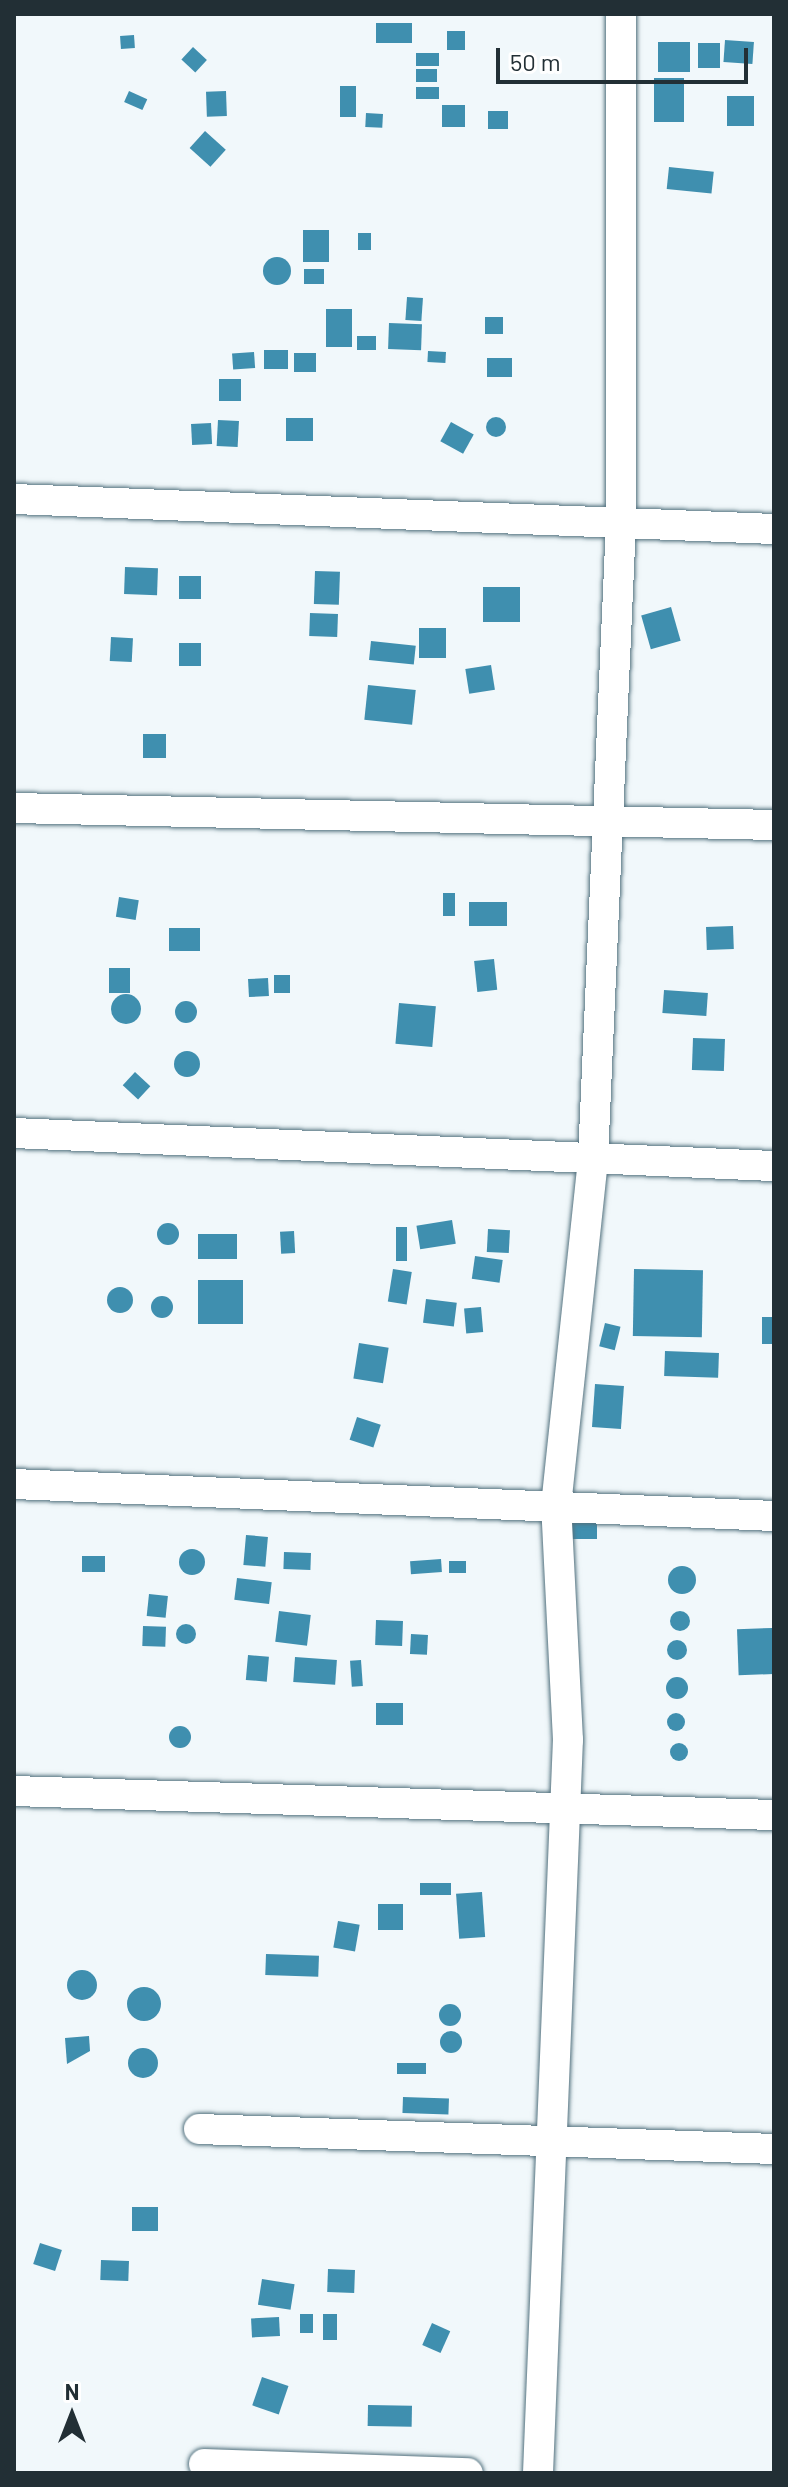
<!DOCTYPE html>
<html>
<head>
<meta charset="utf-8">
<style>
	body { margin:0 }
	#map { position:relative; width:788px; height:2487px; overflow:hidden; background:#f1f8fb; font-family:Barlow,sans-serif }
	div>[style] { position:absolute }
	[style*='--x'] { left:calc(var(--x)*1px); top:calc(var(--y)*1px); width:calc(var(--w)*1px); rotate:calc(var(--a)*1deg) }
	.building>* { inset:0; background:#3f8faf; transform-origin:0 0 }
	.round { border-radius:50% }
	.roads { filter:drop-shadow(0 0 2px #53727f) drop-shadow(0 0 2px #53727f) }
	.minor>* { height:30px; margin:-15px; padding:0 15px; transform-origin:15px; border-radius:15px; background:#fff }
	span { translate:-50% -50%; white-space:nowrap; text-align:center; line-height:1.15; -webkit-text-stroke:6px #fff; paint-order:stroke }
	.frame { position:absolute; inset:0; border:16px solid #222f35; pointer-events:none }
	.north { position:absolute; left:32px; top:2375px; width:80px; height:80px; -webkit-text-stroke:6px #fff; paint-order:stroke; rotate:0deg; font-size:22px; font-weight:700; line-height:32px; text-align:center; color:#222f35 }
	.north::after { content:''; display:block; margin:auto; width:28px; height:36px; background:#222f35; clip-path:polygon(50% 0,100% 100%,50% 72%,0 100%) }
	.scale { position:absolute; left:496px; top:48px; width:252px; height:36px; box-sizing:border-box; border:4px solid #222f35; border-top:0; padding-left:10px; font-size:24px; line-height:28px; white-space:nowrap; color:#222f35; -webkit-text-stroke:6px #fff; paint-order:stroke }
</style>
</head>
<body>
<div id="map">
	<div class="building">
		<i style="left:376px;top:23px;width:36px;height:20px"></i>
		<i style="left:447px;top:31px;width:18px;height:19px"></i>
		<i style="left:134px;top:35px;width:13px;height:14px;rotate:86deg"></i>
		<i style="left:725px;top:40px;width:29px;height:22px;rotate:4deg"></i>
		<i style="left:658px;top:42px;width:32px;height:30px"></i>
		<i style="left:698px;top:43px;width:22px;height:25px"></i>
		<i style="left:193px;top:47px;width:19px;height:17px;rotate:43deg"></i>
		<i style="left:416px;top:53px;width:23px;height:13px"></i>
		<i style="left:437px;top:69px;width:13px;height:21px;rotate:90deg"></i>
		<i style="left:654px;top:78px;width:30px;height:44px"></i>
		<i style="left:340px;top:86px;width:16px;height:31px"></i>
		<i style="left:416px;top:87px;width:23px;height:12px"></i>
		<i style="left:129px;top:91px;width:20px;height:12px;rotate:24deg"></i>
		<i style="left:226px;top:91px;width:25px;height:20px;rotate:88deg"></i>
		<i style="left:727px;top:96px;width:27px;height:30px"></i>
		<i style="left:442px;top:105px;width:23px;height:22px"></i>
		<i style="left:488px;top:111px;width:20px;height:18px"></i>
		<i style="left:366px;top:113px;width:17px;height:14px;rotate:3deg"></i>
		<i style="left:205px;top:131px;width:28px;height:23px;rotate:42deg"></i>
		<i style="left:669px;top:167px;width:45px;height:22px;rotate:6deg"></i>
		<i style="left:329px;top:230px;width:32px;height:26px;rotate:90deg"></i>
		<i style="left:358px;top:233px;width:13px;height:17px"></i>
		<i class="round" style="left:263px;top:257px;width:28px;height:28px"></i>
		<i style="left:304px;top:269px;width:20px;height:15px"></i>
		<i style="left:407px;top:297px;width:16px;height:23px;rotate:4deg"></i>
		<i style="left:326px;top:309px;width:26px;height:38px"></i>
		<i style="left:485px;top:317px;width:18px;height:17px"></i>
		<i style="left:389px;top:323px;width:33px;height:26px;rotate:2deg"></i>
		<i style="left:357px;top:336px;width:19px;height:14px"></i>
		<i style="left:264px;top:350px;width:24px;height:19px"></i>
		<i style="left:428px;top:351px;width:18px;height:11px;rotate:3deg"></i>
		<i style="left:254px;top:352px;width:16px;height:22px;rotate:86deg"></i>
		<i style="left:294px;top:353px;width:22px;height:19px"></i>
		<i style="left:487px;top:358px;width:25px;height:19px"></i>
		<i style="left:219px;top:379px;width:22px;height:22px"></i>
		<i class="round" style="left:486px;top:417px;width:20px;height:20px"></i>
		<i style="left:286px;top:418px;width:27px;height:23px"></i>
		<i style="left:218px;top:420px;width:21px;height:26px;rotate:3deg"></i>
		<i style="left:451px;top:422px;width:26px;height:22px;rotate:29deg"></i>
		<i style="left:211px;top:423px;width:21px;height:20px;rotate:87deg"></i>
		<i style="left:125px;top:567px;width:33px;height:27px;rotate:2deg"></i>
		<i style="left:315px;top:571px;width:25px;height:33px;rotate:2deg"></i>
		<i style="left:179px;top:576px;width:22px;height:23px"></i>
		<i style="left:520px;top:587px;width:35px;height:37px;rotate:90deg"></i>
		<i style="left:671px;top:607px;width:35px;height:31px;rotate:74deg"></i>
		<i style="left:310px;top:613px;width:28px;height:23px;rotate:2deg"></i>
		<i style="left:419px;top:628px;width:27px;height:30px"></i>
		<i style="left:111px;top:637px;width:22px;height:24px;rotate:3deg"></i>
		<i style="left:371px;top:641px;width:45px;height:19px;rotate:6deg"></i>
		<i style="left:179px;top:643px;width:22px;height:23px"></i>
		<i style="left:491px;top:665px;width:25px;height:26px;rotate:81deg"></i>
		<i style="left:368px;top:685px;width:48px;height:35px;rotate:6deg"></i>
		<i style="left:166px;top:734px;width:24px;height:23px;rotate:90deg"></i>
		<i style="left:443px;top:893px;width:12px;height:23px"></i>
		<i style="left:119px;top:897px;width:20px;height:20px;rotate:9deg"></i>
		<i style="left:507px;top:902px;width:24px;height:38px;rotate:90deg"></i>
		<i style="left:733px;top:926px;width:23px;height:27px;rotate:88deg"></i>
		<i style="left:169px;top:928px;width:31px;height:23px"></i>
		<i style="left:494px;top:959px;width:31px;height:20px;rotate:84deg"></i>
		<i style="left:109px;top:968px;width:21px;height:25px"></i>
		<i style="left:274px;top:975px;width:16px;height:18px"></i>
		<i style="left:268px;top:978px;width:18px;height:20px;rotate:87deg"></i>
		<i style="left:664px;top:990px;width:44px;height:23px;rotate:4deg"></i>
		<i class="round" style="left:111px;top:994px;width:30px;height:30px"></i>
		<i class="round" style="left:175px;top:1001px;width:22px;height:22px"></i>
		<i style="left:399px;top:1003px;width:37px;height:41px;rotate:5deg"></i>
		<i style="left:693px;top:1038px;width:32px;height:32px;rotate:2deg"></i>
		<i class="round" style="left:174px;top:1051px;width:26px;height:26px"></i>
		<i style="left:135px;top:1072px;width:21px;height:18px;rotate:43deg"></i>
		<i style="left:452px;top:1220px;width:24px;height:36px;rotate:81deg"></i>
		<i class="round" style="left:157px;top:1223px;width:22px;height:22px"></i>
		<i style="left:396px;top:1227px;width:11px;height:34px"></i>
		<i style="left:488px;top:1229px;width:22px;height:23px;rotate:3deg"></i>
		<i style="left:294px;top:1231px;width:22px;height:14px;rotate:87deg"></i>
		<i style="left:198px;top:1234px;width:39px;height:25px"></i>
		<i style="left:475px;top:1256px;width:28px;height:23px;rotate:8deg"></i>
		<i style="left:393px;top:1269px;width:19px;height:33px;rotate:9deg"></i>
		<i style="left:634px;top:1269px;width:69px;height:67px;rotate:1deg"></i>
		<i style="left:198px;top:1280px;width:45px;height:44px"></i>
		<i class="round" style="left:107px;top:1287px;width:26px;height:26px"></i>
		<i class="round" style="left:151px;top:1296px;width:22px;height:22px"></i>
		<i style="left:426px;top:1299px;width:31px;height:24px;rotate:7deg"></i>
		<i style="left:481px;top:1307px;width:25px;height:17px;rotate:85deg"></i>
		<i style="left:762px;top:1317px;width:12px;height:27px"></i>
		<i style="left:605px;top:1323px;width:16px;height:24px;rotate:14deg"></i>
		<i style="left:359px;top:1343px;width:30px;height:36px;rotate:9deg"></i>
		<i style="left:665px;top:1351px;width:54px;height:25px;rotate:2deg"></i>
		<i style="left:595px;top:1384px;width:29px;height:43px;rotate:4deg"></i>
		<i style="left:357px;top:1417px;width:25px;height:24px;rotate:18deg"></i>
		<i style="left:597px;top:1508px;width:31px;height:28px;rotate:90deg"></i>
		<i style="left:246px;top:1535px;width:22px;height:30px;rotate:5deg"></i>
		<i class="round" style="left:179px;top:1549px;width:26px;height:26px"></i>
		<i style="left:284px;top:1552px;width:27px;height:17px;rotate:2deg"></i>
		<i style="left:82px;top:1556px;width:23px;height:16px"></i>
		<i style="left:441px;top:1559px;width:13px;height:31px;rotate:86deg"></i>
		<i style="left:449px;top:1561px;width:17px;height:12px"></i>
		<i class="round" style="left:668px;top:1566px;width:28px;height:28px"></i>
		<i style="left:237px;top:1578px;width:35px;height:22px;rotate:7deg"></i>
		<i style="left:149px;top:1594px;width:19px;height:22px;rotate:6deg"></i>
		<i style="left:279px;top:1611px;width:32px;height:31px;rotate:7deg"></i>
		<i class="round" style="left:670px;top:1611px;width:20px;height:20px"></i>
		<i style="left:376px;top:1620px;width:27px;height:25px;rotate:2deg"></i>
		<i class="round" style="left:176px;top:1624px;width:20px;height:20px"></i>
		<i style="left:143px;top:1626px;width:23px;height:20px;rotate:2deg"></i>
		<i style="left:772px;top:1628px;width:46px;height:35px;rotate:88deg"></i>
		<i style="left:411px;top:1634px;width:17px;height:20px;rotate:3deg"></i>
		<i class="round" style="left:667px;top:1640px;width:20px;height:20px"></i>
		<i style="left:248px;top:1655px;width:21px;height:25px;rotate:5deg"></i>
		<i style="left:295px;top:1657px;width:42px;height:25px;rotate:4deg"></i>
		<i style="left:361px;top:1660px;width:26px;height:11px;rotate:86deg"></i>
		<i class="round" style="left:666px;top:1677px;width:22px;height:22px"></i>
		<i style="left:403px;top:1703px;width:22px;height:27px;rotate:90deg"></i>
		<i class="round" style="left:667px;top:1713px;width:18px;height:18px"></i>
		<i class="round" style="left:169px;top:1726px;width:22px;height:22px"></i>
		<i class="round" style="left:670px;top:1743px;width:18px;height:18px"></i>
		<i style="left:451px;top:1883px;width:12px;height:31px;rotate:90deg"></i>
		<i style="left:482px;top:1892px;width:45px;height:26px;rotate:86deg"></i>
		<i style="left:378px;top:1904px;width:25px;height:26px"></i>
		<i style="left:338px;top:1921px;width:22px;height:27px;rotate:10deg"></i>
		<i style="left:266px;top:1954px;width:53px;height:21px;rotate:2deg"></i>
		<i class="round" style="left:67px;top:1970px;width:30px;height:30px"></i>
		<i class="round" style="left:127px;top:1987px;width:34px;height:34px"></i>
		<i class="round" style="left:439px;top:2004px;width:22px;height:22px"></i>
		<i class="round" style="left:440px;top:2031px;width:22px;height:22px"></i>
		<i style="clip-path:polygon(89px 2036px,90px 2051px,67px 2064px,65px 2038px)"></i>
		<i class="round" style="left:128px;top:2048px;width:30px;height:30px"></i>
		<i style="left:397px;top:2063px;width:29px;height:11px"></i>
		<i style="left:403px;top:2097px;width:46px;height:16px;rotate:2deg"></i>
		<i style="left:132px;top:2207px;width:26px;height:24px"></i>
		<i style="left:40px;top:2243px;width:23px;height:22px;rotate:18deg"></i>
		<i style="left:101px;top:2260px;width:28px;height:20px;rotate:2deg"></i>
		<i style="left:328px;top:2269px;width:27px;height:23px;rotate:2deg"></i>
		<i style="left:262px;top:2279px;width:33px;height:26px;rotate:9deg"></i>
		<i style="left:300px;top:2314px;width:13px;height:19px"></i>
		<i style="left:323px;top:2314px;width:14px;height:26px"></i>
		<i style="left:279px;top:2317px;width:19px;height:28px;rotate:87deg"></i>
		<i style="left:432px;top:2323px;width:20px;height:24px;rotate:24deg"></i>
		<i style="left:262px;top:2377px;width:28px;height:30px;rotate:19deg"></i>
		<i style="left:368px;top:2405px;width:44px;height:21px;rotate:1deg"></i>
	</div>
	<div class="roads">
		<div class="minor">
			<i style="--x:14;--y:499;--w:761;--a:2.26"></i>
			<i style="--x:14;--y:808;--w:760;--a:1.28"></i>
			<i style="--x:14;--y:1133;--w:761;--a:2.49"></i>
			<i style="--x:14;--y:1484;--w:761;--a:2.41"></i>
			<i style="--x:14;--y:1791;--w:760;--a:1.81"></i>
			<i style="--x:199;--y:2129;--w:575;--a:1.99"></i>
			<i style="--x:204;--y:2464;--w:264;--a:2"></i>
			<i style="--x:538;--y:2473;--w:734;--a:-87.66"></i>
			<i style="--x:568;--y:1740;--w:234;--a:-92.9"></i>
			<i style="--x:556;--y:1506;--w:349;--a:-83.9"></i>
			<i style="--x:593;--y:1159;--w:638;--a:-87.48"></i>
			<i style="--x:621;--y:522;--w:508;--a:-90"></i>
		</div>
	</div>
	<div class="frame"></div>
	<div class="north">N</div>
	<div class="scale">50 m</div>
</div>
</body>
</html>
